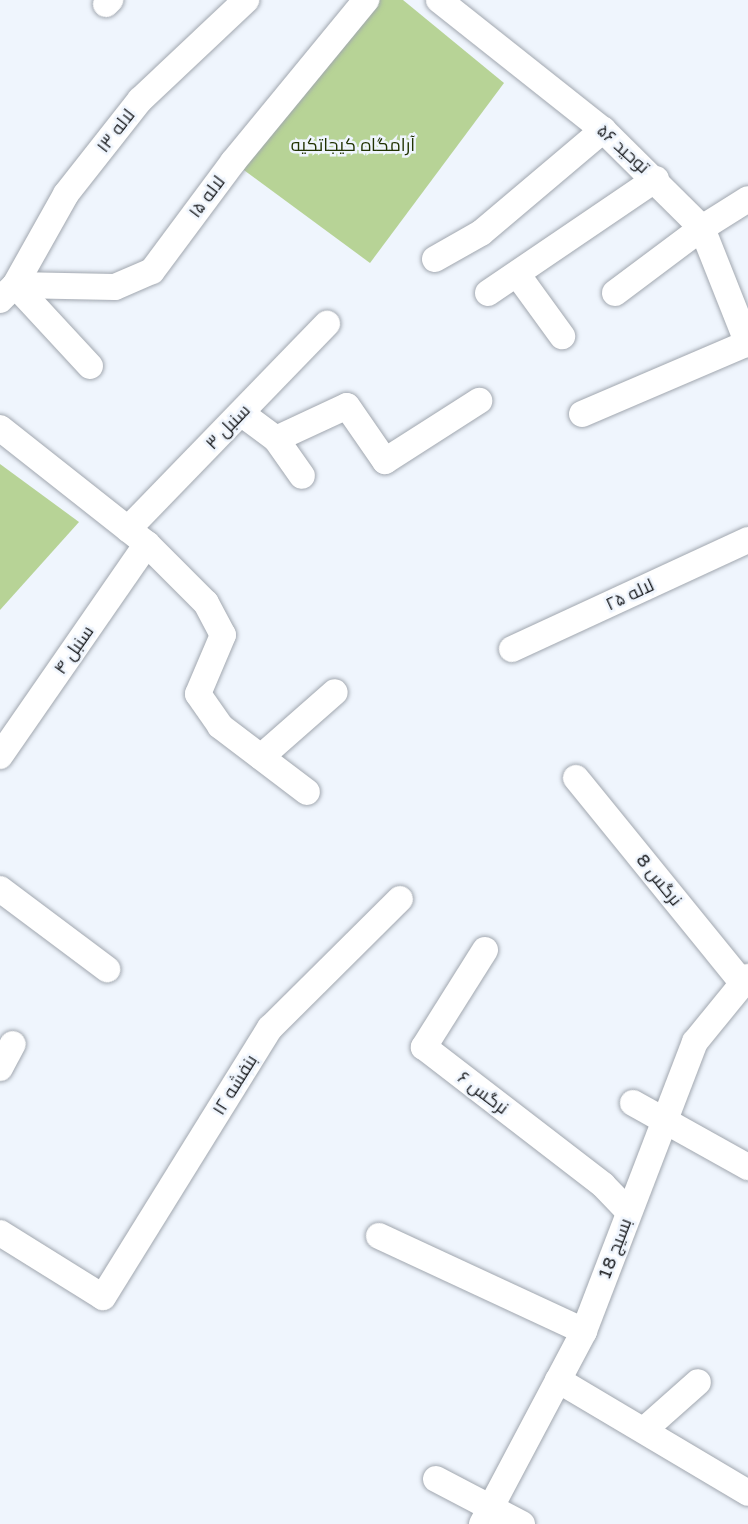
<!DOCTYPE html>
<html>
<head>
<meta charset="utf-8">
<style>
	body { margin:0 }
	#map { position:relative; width:748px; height:1524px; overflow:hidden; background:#eff5fd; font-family:"Varela Round",Cairo,sans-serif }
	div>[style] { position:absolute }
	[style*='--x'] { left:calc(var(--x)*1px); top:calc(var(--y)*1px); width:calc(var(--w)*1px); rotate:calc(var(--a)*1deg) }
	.green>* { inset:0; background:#b7d396 }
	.roads { filter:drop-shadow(0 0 2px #a1a7af) drop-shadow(0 0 2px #a1a7af) }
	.minor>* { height:26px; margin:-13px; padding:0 13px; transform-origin:13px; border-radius:13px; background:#fff }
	span { translate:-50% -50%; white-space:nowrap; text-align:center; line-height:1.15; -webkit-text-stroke:5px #eff5fd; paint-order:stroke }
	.street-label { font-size:18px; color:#17191c }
	.park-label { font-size:18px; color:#213302 }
</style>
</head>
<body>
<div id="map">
	<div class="green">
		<i style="clip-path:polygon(360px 0,403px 0,504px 83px,370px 263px,233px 162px)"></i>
		<i style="clip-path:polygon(0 464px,79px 522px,0 610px)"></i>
	</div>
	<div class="roads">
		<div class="minor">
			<i style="--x:439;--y:0;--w:209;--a:38.4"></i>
			<i style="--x:603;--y:130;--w:139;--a:44.7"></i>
			<i style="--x:702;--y:228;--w:125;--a:68.4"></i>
			<i style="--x:106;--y:4;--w:6;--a:-45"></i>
			<i style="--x:435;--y:259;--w:53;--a:-29.5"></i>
			<i style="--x:481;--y:233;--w:160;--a:-40.2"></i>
			<i style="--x:517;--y:274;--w:77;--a:54"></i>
			<i style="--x:488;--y:293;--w:203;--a:-34.2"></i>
			<i style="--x:615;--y:293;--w:109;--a:-36.8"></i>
			<i style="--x:702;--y:228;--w:54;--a:-32.2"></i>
			<i style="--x:0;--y:300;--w:21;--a:-45"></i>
			<i style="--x:15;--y:285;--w:100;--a:1.1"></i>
			<i style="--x:115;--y:287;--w:40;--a:-23.4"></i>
			<i style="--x:152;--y:271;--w:136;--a:-53.4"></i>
			<i style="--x:233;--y:162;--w:210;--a:-50.6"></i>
			<i style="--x:90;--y:366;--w:110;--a:-132.8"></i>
			<i style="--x:15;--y:285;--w:104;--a:-60.7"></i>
			<i style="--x:66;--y:194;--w:120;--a:-51.8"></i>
			<i style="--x:140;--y:100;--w:146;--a:-43.3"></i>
			<i style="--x:241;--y:413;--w:44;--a:36.6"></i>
			<i style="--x:276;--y:439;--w:45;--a:54.9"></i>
			<i style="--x:582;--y:414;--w:181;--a:-23.2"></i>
			<i style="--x:0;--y:428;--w:187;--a:38.3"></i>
			<i style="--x:147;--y:544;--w:83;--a:45"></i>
			<i style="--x:206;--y:603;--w:36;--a:62"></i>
			<i style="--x:223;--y:635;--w:64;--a:113"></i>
			<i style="--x:198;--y:694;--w:39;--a:55"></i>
			<i style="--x:220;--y:726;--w:109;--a:37.2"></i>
			<i style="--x:276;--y:439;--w:78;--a:-24.9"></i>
			<i style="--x:347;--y:406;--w:67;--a:55.4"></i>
			<i style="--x:385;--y:461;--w:112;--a:-32.6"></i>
			<i style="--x:128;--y:529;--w:286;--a:-45.9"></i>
			<i style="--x:512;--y:649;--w:260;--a:-24.8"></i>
			<i style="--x:0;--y:756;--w:258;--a:-55.3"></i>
			<i style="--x:261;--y:757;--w:98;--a:-41.3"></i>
			<i style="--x:576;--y:778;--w:263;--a:50.9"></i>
			<i style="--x:0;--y:889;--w:134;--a:36.8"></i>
			<i style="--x:485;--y:950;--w:115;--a:122.2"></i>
			<i style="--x:424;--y:1047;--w:226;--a:37.6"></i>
			<i style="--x:603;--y:1185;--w:37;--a:46"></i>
			<i style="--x:0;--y:1068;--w:27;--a:-62"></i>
			<i style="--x:633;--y:1103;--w:132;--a:29.1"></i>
			<i style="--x:0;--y:1233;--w:121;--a:31.9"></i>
			<i style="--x:103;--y:1297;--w:317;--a:-58.2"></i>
			<i style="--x:270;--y:1028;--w:183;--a:-44.8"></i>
			<i style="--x:379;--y:1236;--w:226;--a:24.9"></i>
			<i style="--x:558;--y:1380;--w:221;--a:30.7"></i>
			<i style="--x:644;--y:1430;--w:72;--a:-41.6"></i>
			<i style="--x:436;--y:1479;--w:97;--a:27.6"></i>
			<i style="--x:482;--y:1524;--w:218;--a:-62.1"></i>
			<i style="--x:584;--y:1331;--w:310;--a:-69"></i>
			<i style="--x:695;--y:1042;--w:84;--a:-50.8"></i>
		</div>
	</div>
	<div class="street-label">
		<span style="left:116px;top:131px;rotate:-52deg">لاله ۱۳</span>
		<span style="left:623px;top:149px;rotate:42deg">توحید ۵۶</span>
		<span style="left:207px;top:197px;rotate:-53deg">لاله ۱۵</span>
		<span style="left:228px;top:427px;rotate:-46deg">سنبل ۳</span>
		<span style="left:630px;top:595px;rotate:-25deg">لاله ۲۵</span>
		<span style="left:74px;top:650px;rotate:-55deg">سنبل ۴</span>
		<span style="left:659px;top:880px;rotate:51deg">نرگس 8</span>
		<span style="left:235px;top:1085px;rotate:-58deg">بنفشه ۱۲</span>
		<span style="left:483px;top:1093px;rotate:37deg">نرگس ۶</span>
		<span style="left:615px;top:1249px;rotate:-69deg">بسیج 18</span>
	</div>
	<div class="park-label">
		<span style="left:353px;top:145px">آرامگاه کیجاتکیه</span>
	</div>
</div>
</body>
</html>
